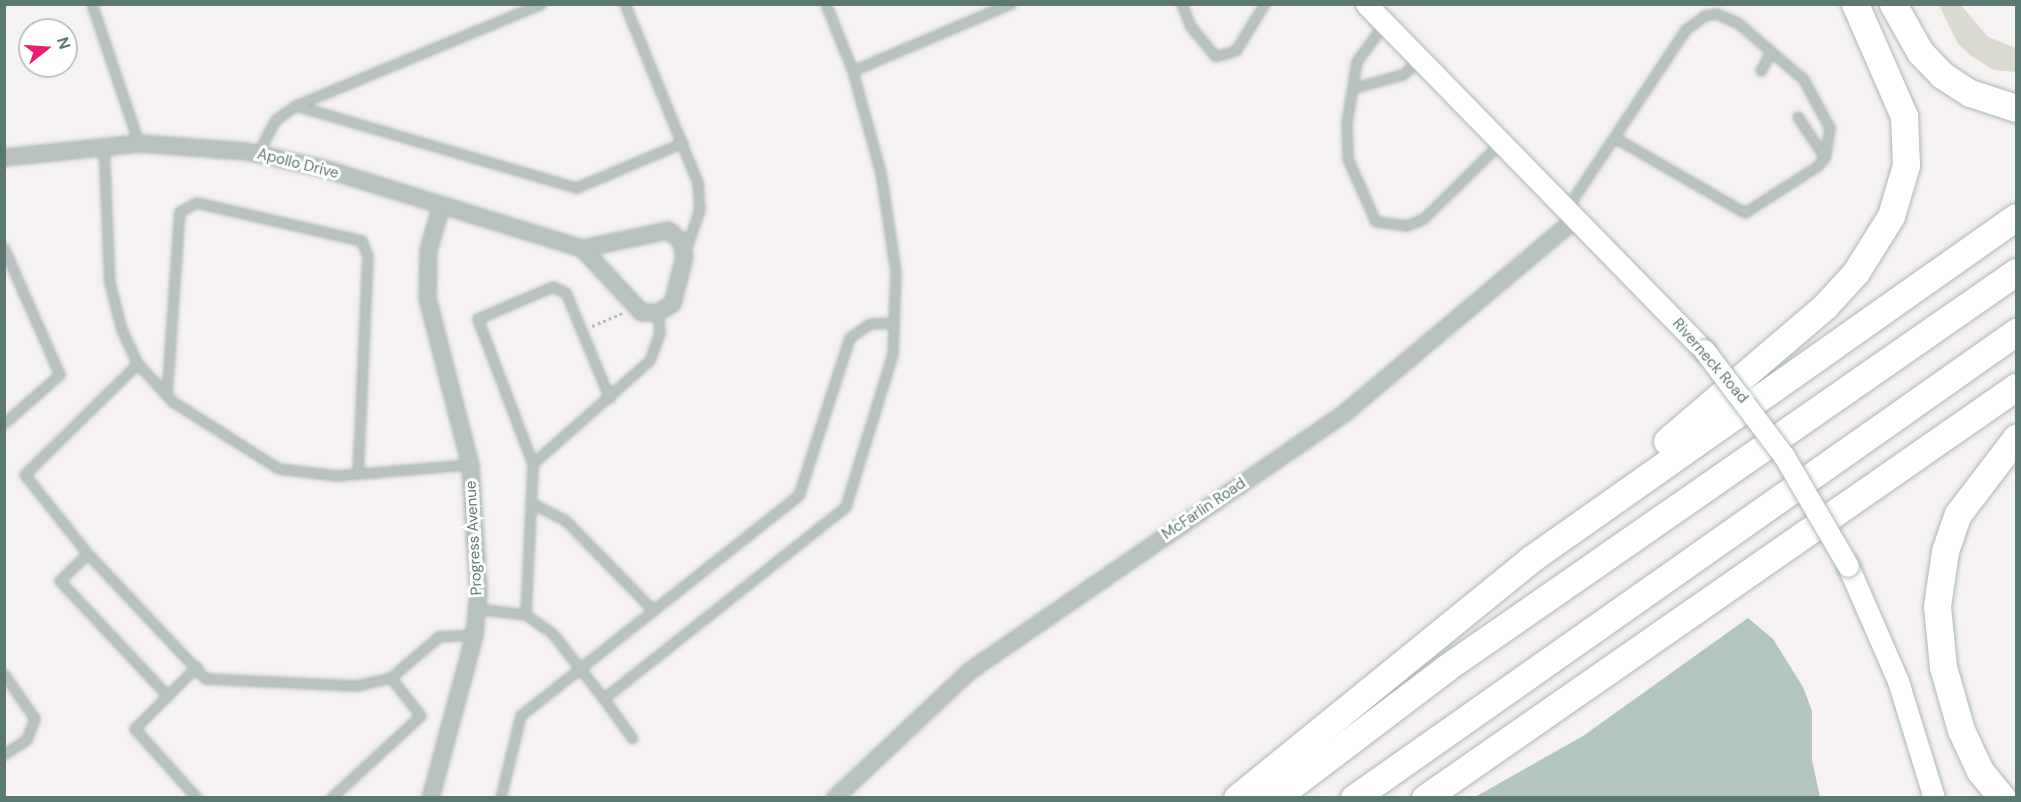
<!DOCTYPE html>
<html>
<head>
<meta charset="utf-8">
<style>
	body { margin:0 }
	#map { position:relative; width:2021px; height:802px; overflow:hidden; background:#f5f2f1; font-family:"DM Sans",sans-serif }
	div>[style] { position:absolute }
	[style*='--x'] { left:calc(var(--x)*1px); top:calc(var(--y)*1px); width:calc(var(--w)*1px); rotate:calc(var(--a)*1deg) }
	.green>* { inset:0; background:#dadad0 }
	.water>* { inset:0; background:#b2c5be }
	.path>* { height:3px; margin-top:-1.5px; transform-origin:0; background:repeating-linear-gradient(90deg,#b5bcbb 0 3px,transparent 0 6px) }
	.roads { filter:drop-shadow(0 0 2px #abb7b5) drop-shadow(0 0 2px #abb7b5) }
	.service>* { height:8px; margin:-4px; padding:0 4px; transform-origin:4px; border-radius:4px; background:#b8c2c0 }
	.minor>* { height:15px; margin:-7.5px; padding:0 7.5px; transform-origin:7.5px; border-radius:7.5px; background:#b8c2c0 }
	.secondary>* { height:21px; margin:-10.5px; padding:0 10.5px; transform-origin:10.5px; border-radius:10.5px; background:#fff }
	.motorway>* { height:27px; margin:-13.5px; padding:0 13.5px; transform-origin:13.5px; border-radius:13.5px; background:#fff }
	.bridges { filter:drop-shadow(0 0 2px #abb7b5) drop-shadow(0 0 2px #abb7b5) }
	.secondary-bridge>* { height:21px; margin:-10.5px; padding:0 10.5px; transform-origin:10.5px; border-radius:10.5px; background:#fff }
	span { translate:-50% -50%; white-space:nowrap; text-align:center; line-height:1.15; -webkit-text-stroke:6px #fff; paint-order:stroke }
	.street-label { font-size:15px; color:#5b7872 }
	.frame { position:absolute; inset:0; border:6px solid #5b7872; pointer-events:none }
	.north { position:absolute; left:18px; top:18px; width:60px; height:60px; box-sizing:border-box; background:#fff; border:2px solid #bdc9c7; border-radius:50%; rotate:73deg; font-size:16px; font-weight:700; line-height:24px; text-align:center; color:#5b7872 }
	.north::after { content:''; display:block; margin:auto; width:21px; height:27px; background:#e81e70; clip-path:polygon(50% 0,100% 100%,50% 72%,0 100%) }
</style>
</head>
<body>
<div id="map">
	<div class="green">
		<i style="clip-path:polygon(1939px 5px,1961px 5px,1988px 37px,2016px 48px,2016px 72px,1994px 70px,1971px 56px,1958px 44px)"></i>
	</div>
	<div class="water">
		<i style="clip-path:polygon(1748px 618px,1773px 639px,1803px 687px,1812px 711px,1812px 760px,1820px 797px,1475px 797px,1583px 736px)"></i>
	</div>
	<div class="path">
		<i style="--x:592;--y:326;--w:33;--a:-23"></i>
	</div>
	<div class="roads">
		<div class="service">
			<i style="--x:92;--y:4;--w:147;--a:71.3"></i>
			<i style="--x:625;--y:4;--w:193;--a:67.8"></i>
			<i style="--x:698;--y:183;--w:27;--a:86"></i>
			<i style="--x:700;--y:210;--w:46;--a:109.2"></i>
			<i style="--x:826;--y:4;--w:72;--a:68.1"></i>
			<i style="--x:1182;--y:4;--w:25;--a:69"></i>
			<i style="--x:1191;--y:27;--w:39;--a:50"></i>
			<i style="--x:1216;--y:57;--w:21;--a:-17"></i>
			<i style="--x:1236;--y:51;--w:55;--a:-58.3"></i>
			<i style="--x:1384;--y:25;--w:46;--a:126.1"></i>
			<i style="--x:1357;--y:62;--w:63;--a:99.2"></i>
			<i style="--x:1347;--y:124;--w:35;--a:88"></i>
			<i style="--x:1348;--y:159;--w:69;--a:66"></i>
			<i style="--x:1376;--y:222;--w:31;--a:7"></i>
			<i style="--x:1407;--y:226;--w:18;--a:-22"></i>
			<i style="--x:1424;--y:219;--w:107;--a:-44.6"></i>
			<i style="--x:1761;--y:71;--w:18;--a:-61"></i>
			<i style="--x:1355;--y:88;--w:50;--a:-15.2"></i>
			<i style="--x:1403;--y:75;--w:21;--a:-41"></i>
			<i style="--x:296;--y:106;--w:293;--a:16.3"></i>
			<i style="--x:577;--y:188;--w:115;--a:-23"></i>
			<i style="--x:1798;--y:117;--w:49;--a:56.6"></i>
			<i style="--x:104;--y:146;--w:137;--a:87.5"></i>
			<i style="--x:110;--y:283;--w:49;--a:75.7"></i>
			<i style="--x:122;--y:330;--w:38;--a:65"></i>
			<i style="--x:138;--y:364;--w:52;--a:47.4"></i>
			<i style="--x:173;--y:402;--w:125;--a:32.3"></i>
			<i style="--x:279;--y:469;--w:59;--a:6.8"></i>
			<i style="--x:338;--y:476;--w:132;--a:-4.8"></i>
			<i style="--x:258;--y:154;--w:38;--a:-62"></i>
			<i style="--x:276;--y:120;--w:24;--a:-35"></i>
			<i style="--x:296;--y:106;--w:266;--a:-22.5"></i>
			<i style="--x:1567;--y:209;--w:215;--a:-56.4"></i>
			<i style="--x:1686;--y:30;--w:24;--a:-36"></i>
			<i style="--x:1705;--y:16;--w:12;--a:-9"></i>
			<i style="--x:1717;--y:14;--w:24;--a:24"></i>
			<i style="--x:1739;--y:24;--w:86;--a:40.7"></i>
			<i style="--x:1804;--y:80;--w:55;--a:61.6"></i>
			<i style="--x:1830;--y:128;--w:30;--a:99"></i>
			<i style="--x:1825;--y:158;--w:12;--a:132"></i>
			<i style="--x:1817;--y:167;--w:85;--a:147.4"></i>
			<i style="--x:1745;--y:213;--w:150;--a:-150"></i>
			<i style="--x:4;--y:248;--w:139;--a:66.2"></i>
			<i style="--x:60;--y:375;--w:74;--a:138.8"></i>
			<i style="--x:138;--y:364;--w:158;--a:135.5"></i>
			<i style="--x:25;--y:475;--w:101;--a:51.4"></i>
			<i style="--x:88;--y:554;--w:39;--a:136"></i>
			<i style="--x:60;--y:581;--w:158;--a:46.8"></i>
			<i style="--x:168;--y:696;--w:47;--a:135"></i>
			<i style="--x:135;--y:729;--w:93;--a:48.1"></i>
			<i style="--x:167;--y:396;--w:184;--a:-86"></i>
			<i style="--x:180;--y:212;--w:19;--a:-28"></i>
			<i style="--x:197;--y:203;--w:169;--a:13"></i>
			<i style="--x:362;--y:241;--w:17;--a:69"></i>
			<i style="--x:368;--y:257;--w:217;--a:92.6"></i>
			<i style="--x:533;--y:464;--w:156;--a:-41.4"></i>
			<i style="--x:650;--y:361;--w:30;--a:-70"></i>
			<i style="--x:660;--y:333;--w:21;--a:-95"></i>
			<i style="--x:531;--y:503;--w:39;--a:27"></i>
			<i style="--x:566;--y:521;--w:123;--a:45.7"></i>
			<i style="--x:88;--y:554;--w:172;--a:46.7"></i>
			<i style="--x:206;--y:679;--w:151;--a:2.7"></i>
			<i style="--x:357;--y:686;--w:35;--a:-13"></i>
			<i style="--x:476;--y:609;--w:50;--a:6.8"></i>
			<i style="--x:526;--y:615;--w:33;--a:35"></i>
			<i style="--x:553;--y:634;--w:83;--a:51.9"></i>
			<i style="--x:604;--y:699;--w:309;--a:-38.4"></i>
			<i style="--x:846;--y:507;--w:160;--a:-72.9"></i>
			<i style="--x:893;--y:354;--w:82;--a:-87.9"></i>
			<i style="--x:896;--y:272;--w:100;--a:-98.6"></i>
			<i style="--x:881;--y:173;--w:106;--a:-105.4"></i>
			<i style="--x:853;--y:71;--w:172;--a:-23"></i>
			<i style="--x:526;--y:615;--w:151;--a:-87.3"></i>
			<i style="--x:533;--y:464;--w:155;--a:-110.8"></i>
			<i style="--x:478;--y:319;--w:82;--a:-23.1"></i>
			<i style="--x:553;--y:287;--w:14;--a:25"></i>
			<i style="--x:566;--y:293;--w:114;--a:67.3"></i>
			<i style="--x:4;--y:674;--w:55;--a:55.4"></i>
			<i style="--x:35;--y:719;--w:22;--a:111"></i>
			<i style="--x:27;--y:740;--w:27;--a:147"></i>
			<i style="--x:168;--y:696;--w:41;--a:-45"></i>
			<i style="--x:604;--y:699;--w:49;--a:54.1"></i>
			<i style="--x:332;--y:798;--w:121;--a:-42.7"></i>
			<i style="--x:421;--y:716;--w:48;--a:-128.3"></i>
			<i style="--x:391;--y:678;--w:63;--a:-40.5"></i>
			<i style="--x:439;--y:637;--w:35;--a:-3"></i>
			<i style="--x:501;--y:798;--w:84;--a:-76.3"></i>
			<i style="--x:521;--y:716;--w:355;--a:-38.4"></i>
			<i style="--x:799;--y:496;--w:166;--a:-72.1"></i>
			<i style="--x:850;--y:338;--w:24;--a:-35"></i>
			<i style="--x:870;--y:324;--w:24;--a:-2"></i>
		</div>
		<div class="minor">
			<i style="--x:4;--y:157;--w:136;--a:-5.9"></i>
			<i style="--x:139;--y:143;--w:107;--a:4.3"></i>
			<i style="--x:246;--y:151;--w:79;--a:12.4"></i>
			<i style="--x:323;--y:168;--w:271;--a:17.2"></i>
			<i style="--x:582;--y:248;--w:88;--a:-11.8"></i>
			<i style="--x:668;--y:230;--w:16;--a:40"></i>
			<i style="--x:680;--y:240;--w:16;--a:76"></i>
			<i style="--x:684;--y:256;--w:49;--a:104.3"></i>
			<i style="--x:672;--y:303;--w:17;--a:147"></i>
			<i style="--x:658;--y:312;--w:17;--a:180"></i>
			<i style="--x:641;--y:312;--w:87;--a:-132.7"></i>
			<i style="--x:430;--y:798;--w:169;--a:-74.9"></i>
			<i style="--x:474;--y:635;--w:43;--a:-84.7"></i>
			<i style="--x:478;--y:592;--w:127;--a:-93.6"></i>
			<i style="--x:470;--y:465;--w:172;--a:-104.4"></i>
			<i style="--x:427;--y:298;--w:48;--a:-88.8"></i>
			<i style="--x:428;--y:250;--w:44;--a:-74.1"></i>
			<i style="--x:834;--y:798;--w:187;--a:-43.3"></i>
			<i style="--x:970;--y:670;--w:455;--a:-34.5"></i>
			<i style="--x:1345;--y:412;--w:299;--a:-40.1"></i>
		</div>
		<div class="secondary">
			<i style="--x:1366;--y:4;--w:484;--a:45.7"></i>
			<i style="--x:1848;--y:566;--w:125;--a:66.5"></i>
			<i style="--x:1898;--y:681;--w:122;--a:72.9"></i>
		</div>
		<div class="motorway">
			<i style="--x:1893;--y:4;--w:55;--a:60.6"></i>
			<i style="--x:1920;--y:52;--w:32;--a:46"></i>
			<i style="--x:1942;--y:75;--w:33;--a:33"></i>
			<i style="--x:1970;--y:93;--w:48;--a:18.1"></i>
			<i style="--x:1667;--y:441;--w:208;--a:-40.5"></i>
			<i style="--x:1825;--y:306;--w:46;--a:-47.6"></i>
			<i style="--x:1856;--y:272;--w:66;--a:-58"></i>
			<i style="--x:1891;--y:216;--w:53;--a:-73.6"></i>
			<i style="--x:1906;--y:165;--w:49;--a:-92.3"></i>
			<i style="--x:1904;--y:116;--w:122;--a:-113.6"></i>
			<i style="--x:1237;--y:798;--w:379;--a:-39.1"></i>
			<i style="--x:1531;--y:559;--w:593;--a:-35.19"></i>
			<i style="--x:1275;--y:798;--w:215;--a:-37.2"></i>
			<i style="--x:1446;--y:668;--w:694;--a:-34.79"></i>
			<i style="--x:1354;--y:798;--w:810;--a:-35.14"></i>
			<i style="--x:1425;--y:798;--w:720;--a:-34.82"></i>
			<i style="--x:2002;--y:798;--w:35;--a:-129"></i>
			<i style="--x:1980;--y:771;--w:45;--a:-114.9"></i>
			<i style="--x:1961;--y:730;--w:66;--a:-105.9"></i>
			<i style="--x:1943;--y:667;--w:61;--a:-95.6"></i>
			<i style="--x:1937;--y:606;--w:56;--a:-81.7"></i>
			<i style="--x:1945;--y:551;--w:39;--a:-71"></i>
			<i style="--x:1958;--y:514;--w:96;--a:-52.7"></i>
		</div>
	</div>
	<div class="bridges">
		<div class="secondary-bridge">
			<i style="--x:1704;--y:350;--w:133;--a:53"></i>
			<i style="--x:1784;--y:456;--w:127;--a:59.8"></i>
		</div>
	</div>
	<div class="street-label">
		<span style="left:298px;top:164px;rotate:14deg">Apollo Drive</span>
		<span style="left:1710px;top:361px;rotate:49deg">Riverneck Road</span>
		<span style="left:1204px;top:509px;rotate:-34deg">McFarlin Road</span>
		<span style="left:474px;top:538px;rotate:-93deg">Progress Avenue</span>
	</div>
	<div class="frame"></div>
	<div class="north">N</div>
</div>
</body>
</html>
